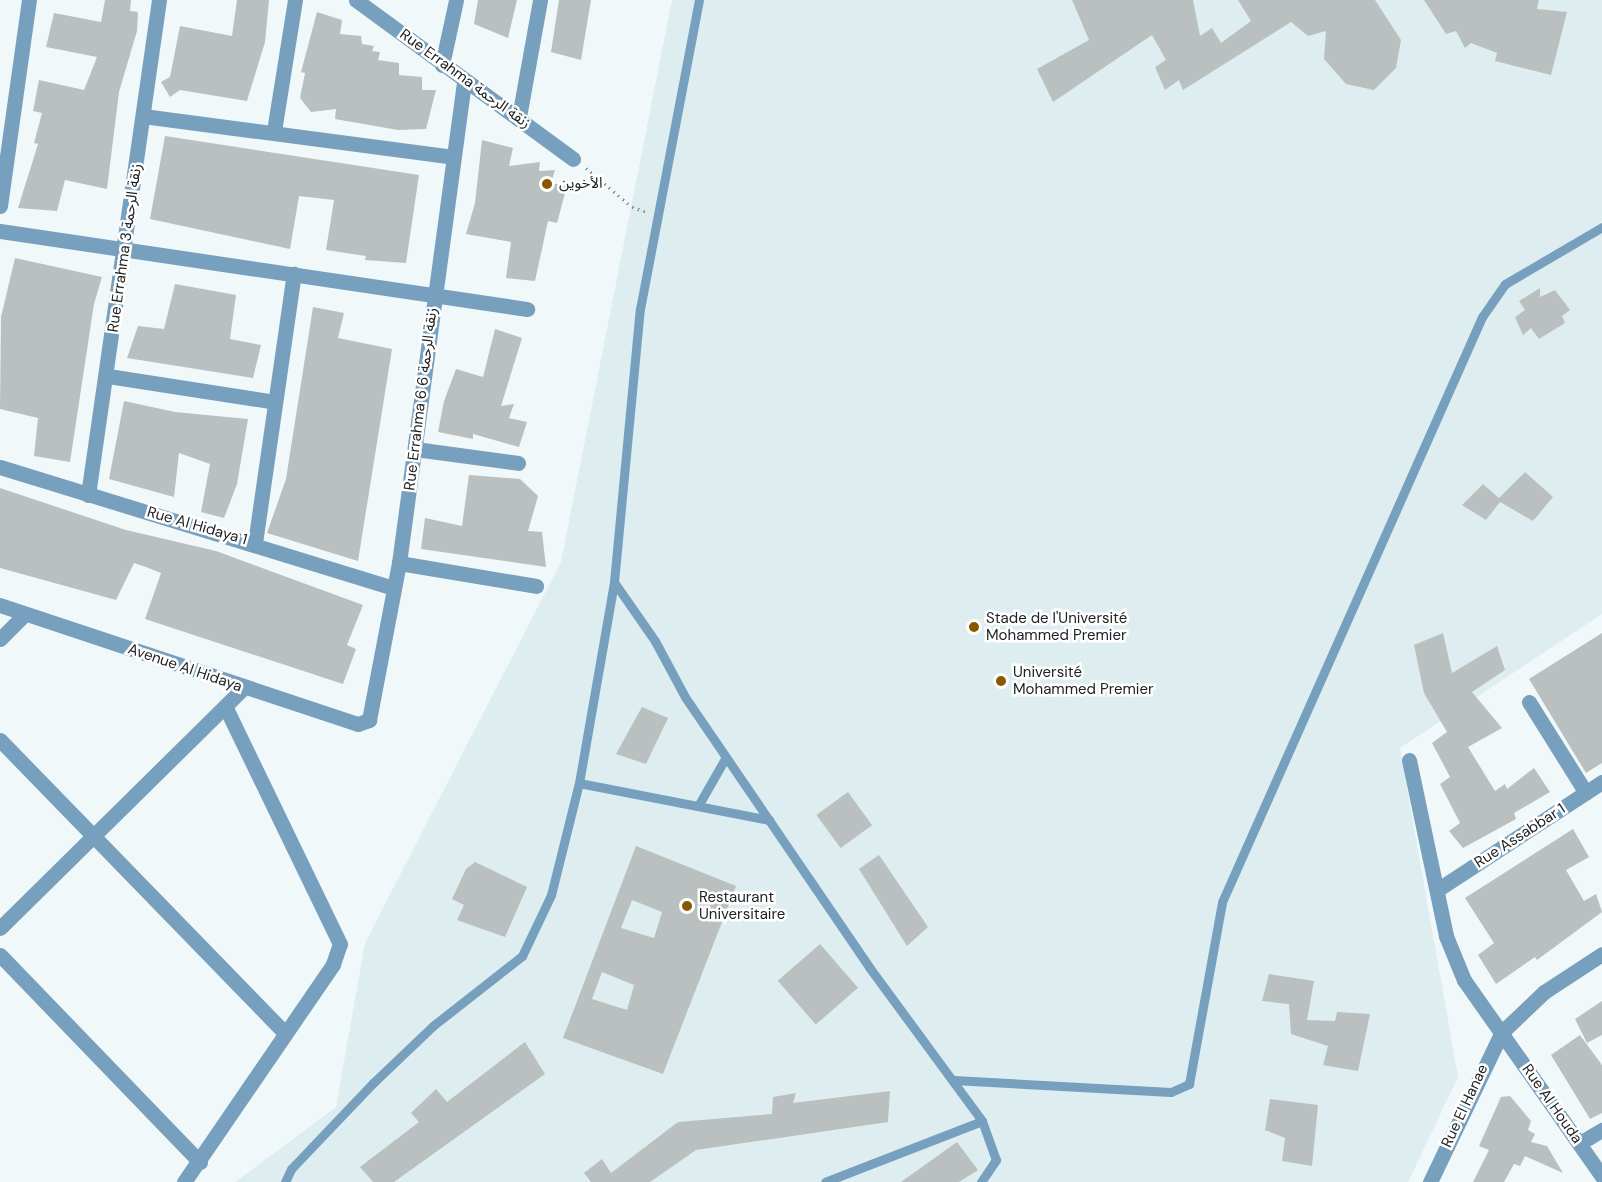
<!DOCTYPE html>
<html>
<head>
<meta charset="utf-8">
<style>
	body { margin:0 }
	#map { position:relative; width:1602px; height:1182px; overflow:hidden; background:#f1f8f9; font-family:"DM Sans","Noto Sans Arabic",sans-serif }
	div>[style] { position:absolute }
	[style*='--x'] { left:calc(var(--x)*1px); top:calc(var(--y)*1px); width:calc(var(--w)*1px); rotate:calc(var(--a)*1deg) }
	.built>* { inset:0; background:#ddedf0 }
	.building>* { inset:0; background:#bac0bf; transform-origin:0 0 }
	.path>* { height:3px; margin-top:-1.5px; transform-origin:0; background:repeating-linear-gradient(90deg,#8d9292 0 1.5px,transparent 0 6px) }
	.service>* { height:9px; margin:-4.5px; padding:0 4.5px; transform-origin:4.5px; border-radius:4.5px; background:#76a0bd }
	.minor>* { height:15px; margin:-7.5px; padding:0 7.5px; transform-origin:7.5px; border-radius:7.5px; background:#76a0bd }
	.tertiary>* { height:15px; margin:-7.5px; padding:0 7.5px; transform-origin:7.5px; border-radius:7.5px; background:#76a0bd }
	.dots>* { width:16px; height:16px; translate:-50% -50%; box-sizing:border-box; border:3px solid #fff; border-radius:50% }
	span { translate:-50% -50%; white-space:nowrap; text-align:center; line-height:1.15; -webkit-text-stroke:5px #fff; paint-order:stroke }
	.street-label { font-size:15px; color:#202323 }
	.poi-label { font-size:15px; color:#202323 }
	.left { translate:0 -50%; text-align:left }
</style>
</head>
<body>
<div id="map">
	<div class="built">
		<i style="clip-path:polygon(672px 0,1602px 0,1602px 614px,1400px 748px,1458px 1077px,1408px 1182px,235px 1182px,336px 1107px,365px 943px,561px 562px)"></i>
	</div>
	<div class="building">
		<i style="clip-path:polygon(105px 0,131px 0,130px 11px,138px 12px,137px 31px,119px 92px,107px 189px,65px 180px,57px 211px,18px 208px,38px 144px,34px 143px,42px 113px,33px 111px,39px 80px,84px 90px,97px 57px,46px 47px,54px 13px,101px 22px)"></i>
		<i style="clip-path:polygon(237px 0,269px 0,265px 42px,247px 101px,180px 90px,170px 97px,161px 82px,170px 77px,180px 26px,232px 36px)"></i>
		<i style="clip-path:polygon(478px 0,517px 0,508px 38px,474px 24px)"></i>
		<i style="clip-path:polygon(559px 0,591px 0,581px 60px,551px 52px)"></i>
		<i style="clip-path:polygon(1072px 0,1193px 0,1200px 36px,1212px 28px,1221px 43px,1251px 21px,1238px 0,1375px 0,1401px 40px,1396px 68px,1374px 90px,1346px 84px,1324px 59px,1326px 31px,1308px 36px,1291px 22px,1183px 90px,1179px 80px,1165px 90px,1155px 67px,1166px 60px,1152px 35px,1053px 102px,1037px 69px,1089px 40px)"></i>
		<i style="clip-path:polygon(1424px 0,1539px 0,1537px 9px,1567px 12px,1551px 75px,1495px 61px,1497px 53px,1471px 43px,1465px 48px,1456px 31px,1446px 34px)"></i>
		<i style="clip-path:polygon(317px 12px,342px 20px,340px 34px,361px 36px,362px 44px,374px 46px,372px 51px,380px 52px,378px 60px,399px 63px,399px 75px,422px 77px,422px 90px,436px 90px,426px 129px,398px 130px,335px 119px,336px 109px,311px 112px,300px 98px,305px 73px,301px 72px)"></i>
		<i style="clip-path:polygon(165px 136px,419px 175px,406px 263px,365px 260px,366px 256px,326px 250px,334px 200px,299px 196px,290px 249px,150px 219px)"></i>
		<i style="clip-path:polygon(482px 140px,513px 148px,509px 166px,540px 162px,539px 171px,555px 170px,551px 183px,567px 186px,557px 223px,548px 221px,535px 281px,506px 278px,511px 242px,466px 234px,475px 203px)"></i>
		<i style="clip-path:polygon(15px 258px,102px 277px,94px 304px,70px 462px,34px 456px,38px 418px,0 409px,1px 317px)"></i>
		<i style="clip-path:polygon(175px 284px,236px 295px,230px 339px,261px 345px,253px 378px,127px 358px,138px 326px,164px 329px)"></i>
		<i style="clip-path:polygon(1540px 288px,1540px 297px,1555px 290px,1570px 310px,1562px 316px,1565px 323px,1539px 339px,1531px 328px,1523px 335px,1515px 317px,1525px 310px,1519px 301px)"></i>
		<i style="clip-path:polygon(313px 307px,344px 313px,338px 338px,392px 349px,358px 561px,267px 533px,286px 479px)"></i>
		<i style="clip-path:polygon(495px 329px,522px 338px,501px 406px,514px 404px,509px 418px,527px 422px,519px 447px,473px 434px,473px 439px,438px 432px,444px 401px,456px 369px,483px 377px)"></i>
		<i style="clip-path:polygon(124px 401px,175px 412px,248px 419px,237px 484px,224px 518px,201px 512px,210px 464px,179px 453px,174px 497px,109px 479px)"></i>
		<i style="clip-path:polygon(1525px 472px,1553px 497px,1533px 521px,1500px 502px,1486px 520px,1462px 505px,1483px 484px,1499px 498px)"></i>
		<i style="clip-path:polygon(469px 475px,520px 479px,538px 496px,528px 531px,542px 532px,546px 567px,421px 549px,425px 518px,462px 526px)"></i>
		<i style="clip-path:polygon(0 488px,126px 530px,216px 551px,363px 605px,347px 645px,356px 649px,343px 684px,145px 619px,161px 573px,146px 567px,134px 563px,116px 600px,0 568px)"></i>
		<i style="clip-path:polygon(1443px 633px,1452px 673px,1497px 646px,1505px 670px,1472px 692px,1502px 728px,1468px 747px,1495px 791px,1505px 784px,1507px 789px,1534px 768px,1550px 792px,1514px 813px,1516px 819px,1463px 848px,1449px 831px,1460px 823px,1440px 784px,1450px 777px,1432px 743px,1447px 732px,1424px 693px,1414px 645px)"></i>
		<i style="clip-path:polygon(1602px 633px,1602px 763px,1586px 773px,1529px 679px)"></i>
		<i style="clip-path:polygon(642px 707px,668px 718px,646px 764px,616px 754px)"></i>
		<i style="left:848px;top:792px;width:41px;height:39px;rotate:54deg"></i>
		<i style="clip-path:polygon(1573px 829px,1589px 857px,1566px 870px,1584px 901px,1596px 894px,1602px 912px,1537px 960px,1535px 957px,1496px 984px,1478px 955px,1494px 943px,1465px 898px)"></i>
		<i style="clip-path:polygon(evenodd,636px 846px,736px 886px,663px 1074px,563px 1038px,636px 846px,632px 900px,662px 912px,654px 938px,621px 928px,632px 900px,636px 846px,602px 972px,634px 985px,627px 1010px,592px 999px,602px 972px)"></i>
		<i style="clip-path:polygon(879px 855px,928px 927px,907px 946px,859px 869px)"></i>
		<i style="clip-path:polygon(475px 862px,527px 887px,505px 937px,457px 920px,464px 905px,452px 899px,466px 869px)"></i>
		<i style="left:820px;top:944px;width:58px;height:56px;rotate:49deg"></i>
		<i style="clip-path:polygon(1269px 974px,1314px 981px,1307px 1020px,1335px 1021px,1337px 1012px,1370px 1014px,1358px 1071px,1323px 1065px,1328px 1046px,1291px 1034px,1289px 1004px,1262px 1001px)"></i>
		<i style="clip-path:polygon(1602px 1001px,1602px 1035px,1587px 1043px,1575px 1019px)"></i>
		<i style="clip-path:polygon(1580px 1035px,1602px 1065px,1602px 1113px,1590px 1119px,1551px 1055px)"></i>
		<i style="clip-path:polygon(525px 1042px,545px 1074px,394px 1182px,373px 1182px,360px 1167px,419px 1122px,411px 1113px,436px 1089px,447px 1102px)"></i>
		<i style="clip-path:polygon(890px 1091px,888px 1122px,696px 1150px,650px 1182px,591px 1182px,584px 1173px,602px 1159px,611px 1173px,678px 1122px,772px 1114px,773px 1097px,796px 1093px,793px 1103px)"></i>
		<i style="clip-path:polygon(1510px 1096px,1531px 1121px,1528px 1130px,1535px 1134px,1531px 1142px,1547px 1146px,1563px 1173px,1525px 1156px,1520px 1166px,1514px 1164px,1504px 1182px,1473px 1182px,1489px 1150px,1479px 1146px,1501px 1097px)"></i>
		<i style="clip-path:polygon(1270px 1099px,1318px 1105px,1312px 1166px,1282px 1161px,1285px 1138px,1265px 1130px)"></i>
		<i style="clip-path:polygon(957px 1142px,978px 1170px,959px 1182px,901px 1182px)"></i>
	</div>
	<div class="path">
		<i style="--x:586;--y:168;--w:60;--a:40.3"></i>
		<i style="--x:632;--y:207;--w:14;--a:17"></i>
	</div>
	<div class="service">
		<i style="--x:614;--y:582;--w:72;--a:55.2"></i>
		<i style="--x:655;--y:641;--w:64;--a:61.8"></i>
		<i style="--x:685;--y:697;--w:327;--a:55.7"></i>
		<i style="--x:869;--y:967;--w:191;--a:53.7"></i>
		<i style="--x:982;--y:1121;--w:168;--a:158.8"></i>
		<i style="--x:579;--y:783;--w:194;--a:11"></i>
		<i style="--x:698;--y:806;--w:56;--a:-60.3"></i>
		<i style="--x:954;--y:1080;--w:217;--a:3.2"></i>
		<i style="--x:1171;--y:1092;--w:20;--a:-24"></i>
		<i style="--x:1189;--y:1084;--w:185;--a:-79.7"></i>
		<i style="--x:1222;--y:902;--w:640;--a:-66.04"></i>
		<i style="--x:1482;--y:317;--w:40;--a:-55.1"></i>
		<i style="--x:1505;--y:284;--w:113;--a:-30.4"></i>
		<i style="--x:285;--y:1182;--w:14;--a:-65"></i>
		<i style="--x:291;--y:1169;--w:119;--a:-46.4"></i>
		<i style="--x:373;--y:1083;--w:84;--a:-43.6"></i>
		<i style="--x:434;--y:1025;--w:112;--a:-38.1"></i>
		<i style="--x:522;--y:956;--w:68;--a:-64.6"></i>
		<i style="--x:551;--y:895;--w:115;--a:-76"></i>
		<i style="--x:579;--y:783;--w:204;--a:-80.1"></i>
		<i style="--x:614;--y:582;--w:274;--a:-84.6"></i>
		<i style="--x:640;--y:309;--w:315;--a:-79.2"></i>
		<i style="--x:981;--y:1182;--w:27;--a:-56"></i>
		<i style="--x:996;--y:1160;--w:41;--a:-109.7"></i>
	</div>
	<div class="minor">
		<i style="--x:356;--y:0;--w:269;--a:36.2"></i>
		<i style="--x:442;--y:65;--w:66;--a:-77.8"></i>
		<i style="--x:143;--y:116;--w:313;--a:7.5"></i>
		<i style="--x:519;--y:117;--w:119;--a:-79.8"></i>
		<i style="--x:274;--y:131;--w:133;--a:-80.9"></i>
		<i style="--x:0;--y:206;--w:208;--a:-82"></i>
		<i style="--x:0;--y:231;--w:533;--a:8.42"></i>
		<i style="--x:108;--y:376;--w:169;--a:8.8"></i>
		<i style="--x:415;--y:449;--w:104;--a:7.7"></i>
		<i style="--x:0;--y:467;--w:412;--a:17.1"></i>
		<i style="--x:88;--y:495;--w:500;--a:-81.84"></i>
		<i style="--x:255;--y:543;--w:272;--a:-81.8"></i>
		<i style="--x:399;--y:563;--w:139;--a:9.5"></i>
		<i style="--x:0;--y:605;--w:377;--a:18.4"></i>
		<i style="--x:358;--y:724;--w:12;--a:-20"></i>
		<i style="--x:369;--y:720;--w:160;--a:-79.2"></i>
		<i style="--x:399;--y:563;--w:487;--a:-82.3"></i>
		<i style="--x:0;--y:639;--w:35;--a:-45"></i>
		<i style="--x:1529;--y:702;--w:107;--a:57.9"></i>
		<i style="--x:0;--y:740;--w:409;--a:45.8"></i>
		<i style="--x:1409;--y:760;--w:180;--a:78.1"></i>
		<i style="--x:1446;--y:936;--w:48;--a:67.8"></i>
		<i style="--x:1464;--y:980;--w:240;--a:54.9"></i>
		<i style="--x:1437;--y:890;--w:197;--a:-33.2"></i>
		<i style="--x:0;--y:928;--w:342;--a:-44.6"></i>
		<i style="--x:0;--y:955;--w:288;--a:46"></i>
		<i style="--x:1580;--y:1143;--w:26;--a:-31"></i>
		<i style="--x:184;--y:1182;--w:264;--a:-55.6"></i>
		<i style="--x:333;--y:964;--w:21;--a:-71"></i>
		<i style="--x:340;--y:944;--w:264;--a:-115.8"></i>
	</div>
	<div class="tertiary">
		<i style="--x:1430;--y:1182;--w:166;--a:-64.4"></i>
		<i style="--x:1502;--y:1032;--w:58;--a:-43.6"></i>
		<i style="--x:1544;--y:992;--w:69;--a:-33.2"></i>
	</div>
	<div class="dots">
		<i style="left:547px;top:184px;background:#8a5602"></i>
		<i style="left:974px;top:627px;background:#8a5602"></i>
		<i style="left:1001px;top:681px;background:#8a5602"></i>
		<i style="left:687px;top:906px;background:#8a5602"></i>
	</div>
	<div class="street-label">
		<span style="left:465px;top:79px;rotate:36deg">Rue Errahma زنقة الرحمة</span>
		<span style="left:125px;top:248px;rotate:-82deg">Rue Errahma 3 زنقة الرحمة</span>
		<span style="left:421px;top:399px;rotate:-83deg">Rue Errahma 6 6 زنقة الرحمة</span>
		<span style="left:197px;top:526px;rotate:16deg">Rue Al Hidaya 1</span>
		<span style="left:185px;top:668px;rotate:19deg">Avenue Al Hidaya</span>
		<span style="left:1520px;top:836px;rotate:-33deg">Rue Assabbar 1</span>
		<span style="left:1552px;top:1104px;rotate:55deg">Rue Al Houda</span>
		<span style="left:1465px;top:1106px;rotate:-65deg">Rue El Hanae</span>
	</div>
	<div class="poi-label">
		<span class="left" style="left:559px;top:184px">الأخوين</span>
		<span class="left" style="left:986px;top:627px">Stade de l'Université<br>Mohammed Premier</span>
		<span class="left" style="left:1013px;top:681px">Université<br>Mohammed Premier</span>
		<span class="left" style="left:699px;top:906px">Restaurant<br>Universitaire</span>
	</div>
</div>
</body>
</html>
